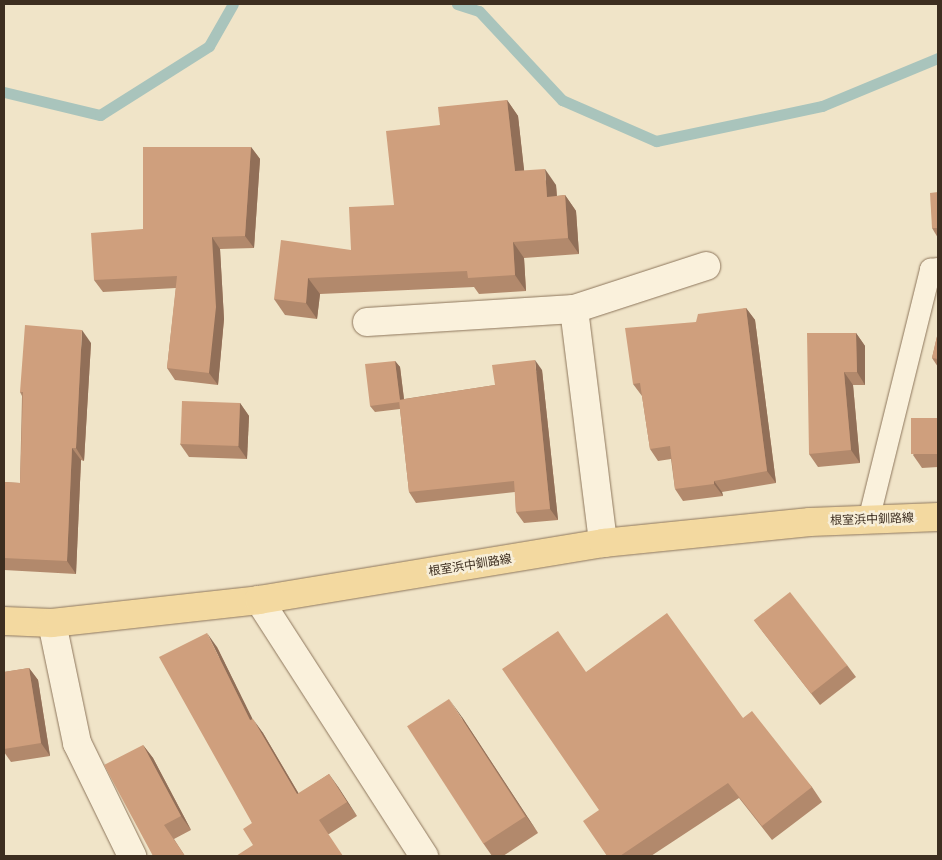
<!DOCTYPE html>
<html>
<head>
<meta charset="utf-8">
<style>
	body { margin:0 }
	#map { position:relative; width:942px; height:860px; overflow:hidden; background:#f0e4c8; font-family:"Noto Serif","Noto Sans JP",serif }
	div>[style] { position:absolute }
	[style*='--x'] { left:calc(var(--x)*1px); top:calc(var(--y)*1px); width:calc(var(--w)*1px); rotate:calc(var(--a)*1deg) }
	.stream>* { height:11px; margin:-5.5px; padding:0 5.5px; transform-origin:5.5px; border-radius:5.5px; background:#a9c4bc }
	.roads { filter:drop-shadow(0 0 1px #8d765c) drop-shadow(0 0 1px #8d765c) }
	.service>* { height:21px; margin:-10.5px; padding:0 10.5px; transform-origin:10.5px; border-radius:10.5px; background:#faf1dc }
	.minor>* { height:28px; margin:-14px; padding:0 14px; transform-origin:14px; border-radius:14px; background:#faf1dc }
	.primary>* { height:28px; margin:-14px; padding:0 14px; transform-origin:14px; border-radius:14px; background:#f3d9a0 }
	.wall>* { inset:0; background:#b2896c }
	.shaded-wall>* { inset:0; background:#916f58 }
	.building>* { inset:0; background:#cf9f7d; transform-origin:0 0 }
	span { translate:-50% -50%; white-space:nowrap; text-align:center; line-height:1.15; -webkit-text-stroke:5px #f7eed8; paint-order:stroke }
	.street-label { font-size:12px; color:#3d2e20 }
	.frame { position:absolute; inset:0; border:5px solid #3d2e20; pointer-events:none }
</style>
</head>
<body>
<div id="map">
	<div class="stream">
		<i style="--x:457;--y:4;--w:23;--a:18"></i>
		<i style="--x:479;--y:11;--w:122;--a:47"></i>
		<i style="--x:562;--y:100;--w:103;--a:23.6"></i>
		<i style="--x:656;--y:141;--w:170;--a:-11.9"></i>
		<i style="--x:822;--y:106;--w:126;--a:-22.5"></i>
		<i style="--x:4;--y:92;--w:99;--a:13.5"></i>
		<i style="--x:100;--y:115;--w:129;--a:-32.3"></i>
		<i style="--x:209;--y:46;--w:48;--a:-60.3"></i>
	</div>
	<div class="roads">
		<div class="service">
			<i style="--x:868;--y:520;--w:259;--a:-76.1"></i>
			<i style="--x:930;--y:269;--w:8;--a:-7"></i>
		</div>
		<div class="minor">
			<i style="--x:574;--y:309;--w:236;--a:82.9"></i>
			<i style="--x:367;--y:322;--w:207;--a:-3.6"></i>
			<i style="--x:574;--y:309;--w:139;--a:-18"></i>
			<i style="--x:259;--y:600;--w:305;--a:57.2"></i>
			<i style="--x:52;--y:623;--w:123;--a:78.2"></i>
			<i style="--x:77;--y:743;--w:126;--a:64"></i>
		</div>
		<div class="primary">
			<i style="--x:4;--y:621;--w:48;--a:2.4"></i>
			<i style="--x:52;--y:623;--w:208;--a:-6.3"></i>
			<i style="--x:259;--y:600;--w:349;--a:-9.4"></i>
			<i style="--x:603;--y:543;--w:208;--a:-5.8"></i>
			<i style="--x:810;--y:522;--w:128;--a:-2.2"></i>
		</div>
	</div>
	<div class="wall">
		<i style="clip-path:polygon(507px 100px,518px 116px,524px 171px,556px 185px,557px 196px,565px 195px,576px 211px,579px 254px,524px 258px,526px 291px,479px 294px,474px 287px,320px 294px,317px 319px,285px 315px,274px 299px,351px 250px,394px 205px,440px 125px)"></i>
		<i style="clip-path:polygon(251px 147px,260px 159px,254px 248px,220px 249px,224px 319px,218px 385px,175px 380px,167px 368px,176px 288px,103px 292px,94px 280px,143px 229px)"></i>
		<i style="clip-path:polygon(938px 192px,938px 238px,932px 228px)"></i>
		<i style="clip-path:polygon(746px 308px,755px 320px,776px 483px,722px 492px,723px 496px,683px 501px,675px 489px,671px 459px,658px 461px,650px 449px,642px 396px,633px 384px,696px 322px)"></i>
		<i style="clip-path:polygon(938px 332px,938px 367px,932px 358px)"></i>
		<i style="clip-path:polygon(856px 333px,865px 346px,865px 385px,853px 385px,860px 463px,818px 467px,809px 454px)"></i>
		<i style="clip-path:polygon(91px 343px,84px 461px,81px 460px,76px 574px,4px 570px,4px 482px,20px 483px,22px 396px,20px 392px)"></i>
		<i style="clip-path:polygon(395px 361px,400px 367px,404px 399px,495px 385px,542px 370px,558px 520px,524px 523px,516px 512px,515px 492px,416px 503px,409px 492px,400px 409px,375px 412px,370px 406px)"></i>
		<i style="clip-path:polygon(240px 403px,249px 416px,247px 459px,189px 457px,180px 444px)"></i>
		<i style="clip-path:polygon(938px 418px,938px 467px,922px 468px,913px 455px)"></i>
		<i style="clip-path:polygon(754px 620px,847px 665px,856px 677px,820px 705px,763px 632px)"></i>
		<i style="clip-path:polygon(217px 647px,252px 719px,263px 733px,299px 794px,329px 774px,357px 816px,329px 834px,253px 845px,252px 823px)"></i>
		<i style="clip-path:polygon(29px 668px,38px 680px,50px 756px,11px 762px,4px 752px,4px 672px)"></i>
		<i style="clip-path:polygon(586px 672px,743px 718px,812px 787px,822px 802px,772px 840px,739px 798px,651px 856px,607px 856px)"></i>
		<i style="clip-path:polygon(462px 717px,538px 833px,503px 856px,492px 856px,483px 843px)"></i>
		<i style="clip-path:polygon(143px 745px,153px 758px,191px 830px,174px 839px,185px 856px,153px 856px)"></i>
	</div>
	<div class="shaded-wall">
		<i style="clip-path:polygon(507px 100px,518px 116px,526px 187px,515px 171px)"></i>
		<i style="clip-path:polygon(251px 147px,260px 159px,254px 248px,245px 236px)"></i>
		<i style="clip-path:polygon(545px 169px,556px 185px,558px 213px,547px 197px)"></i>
		<i style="clip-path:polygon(565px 195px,576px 211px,579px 254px,568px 238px)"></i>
		<i style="clip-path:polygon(212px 237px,220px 249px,224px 319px,218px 385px,209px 373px)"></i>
		<i style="clip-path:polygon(513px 242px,524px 258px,526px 291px,515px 275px)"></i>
		<i style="clip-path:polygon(308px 278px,320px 294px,317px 319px,306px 303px)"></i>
		<i style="clip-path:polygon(746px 308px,755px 320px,776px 483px,767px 471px)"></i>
		<i style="clip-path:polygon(82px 330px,91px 343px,84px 461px,76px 448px)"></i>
		<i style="clip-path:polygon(856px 333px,865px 346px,865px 385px,857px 372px)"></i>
		<i style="clip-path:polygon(535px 360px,542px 370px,558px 520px,550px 509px)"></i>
		<i style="clip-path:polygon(395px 361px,400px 367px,405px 408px,400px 402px)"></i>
		<i style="clip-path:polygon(844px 372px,853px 385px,860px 463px,851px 450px)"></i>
		<i style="clip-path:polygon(240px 403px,249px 416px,247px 459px,238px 446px)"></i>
		<i style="clip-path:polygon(72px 448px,81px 460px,76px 574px,67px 561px)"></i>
		<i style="clip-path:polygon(714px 481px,722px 492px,723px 496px,714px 484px)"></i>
		<i style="clip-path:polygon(207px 633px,217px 647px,260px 734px,250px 720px)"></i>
		<i style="clip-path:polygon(29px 668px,38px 680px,50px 756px,41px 743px)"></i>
		<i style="clip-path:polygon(449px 699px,462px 717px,538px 833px,526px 816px)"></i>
		<i style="clip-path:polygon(253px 719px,263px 733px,307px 808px,297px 794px)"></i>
		<i style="clip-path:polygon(143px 745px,153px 758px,191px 830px,181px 816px)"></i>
		<i style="clip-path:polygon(329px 774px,339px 788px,357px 816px,347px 802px)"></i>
	</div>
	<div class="building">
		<i style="clip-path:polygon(507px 100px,515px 171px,545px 169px,547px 197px,565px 195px,568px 238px,513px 242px,515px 275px,468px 278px,467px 271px,308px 278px,306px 303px,274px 299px,281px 240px,351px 250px,349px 207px,394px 205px,386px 131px,440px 125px,438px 107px)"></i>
		<i style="clip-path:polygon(143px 147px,251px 147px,245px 236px,212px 237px,216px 307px,209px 373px,167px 368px,177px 276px,94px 280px,91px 233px,143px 229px)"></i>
		<i style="clip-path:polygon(938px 192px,938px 228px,932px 228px,930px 193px)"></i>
		<i style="clip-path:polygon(746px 308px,767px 471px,714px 481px,714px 484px,675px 489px,670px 446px,650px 449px,640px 383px,633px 384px,625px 328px,696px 322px,698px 314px)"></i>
		<i style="clip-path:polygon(25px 325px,82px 330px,76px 448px,72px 448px,67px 561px,4px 558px,4px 482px,20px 483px,23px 392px,20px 392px)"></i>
		<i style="clip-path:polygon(938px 332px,938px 359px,932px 358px)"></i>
		<i style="clip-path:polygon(807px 333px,856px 333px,857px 372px,844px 372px,851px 450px,809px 454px)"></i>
		<i style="clip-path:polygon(535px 360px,550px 509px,516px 512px,514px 481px,409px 492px,399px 400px,495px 385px,492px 365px)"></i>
		<i style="clip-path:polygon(395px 361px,400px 400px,399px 400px,400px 402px,370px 406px,365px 364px)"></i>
		<i style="left:182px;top:401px;width:58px;height:43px;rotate:2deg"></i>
		<i style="left:938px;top:418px;width:36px;height:27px;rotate:90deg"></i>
		<i style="left:790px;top:592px;width:93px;height:46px;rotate:52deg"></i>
		<i style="clip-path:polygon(667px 613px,743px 718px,752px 711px,812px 787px,762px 826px,728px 783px,620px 856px,607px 856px,583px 821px,599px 810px,502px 669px,558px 631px,586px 672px)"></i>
		<i style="clip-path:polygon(207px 633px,250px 720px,253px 719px,297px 794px,329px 774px,347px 802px,319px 820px,343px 856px,236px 856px,253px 845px,243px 829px,252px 823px,159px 657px)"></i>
		<i style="clip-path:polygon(29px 668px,41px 743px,4px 749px,4px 672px)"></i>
		<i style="left:449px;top:699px;width:140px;height:50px;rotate:57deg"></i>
		<i style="clip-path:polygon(143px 745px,181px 816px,164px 825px,185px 856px,153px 856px,104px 765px)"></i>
	</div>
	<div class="street-label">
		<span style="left:872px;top:519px;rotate:-2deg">根室浜中釧路線</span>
		<span style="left:470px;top:565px;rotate:-9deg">根室浜中釧路線</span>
	</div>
	<div class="frame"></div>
</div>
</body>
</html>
